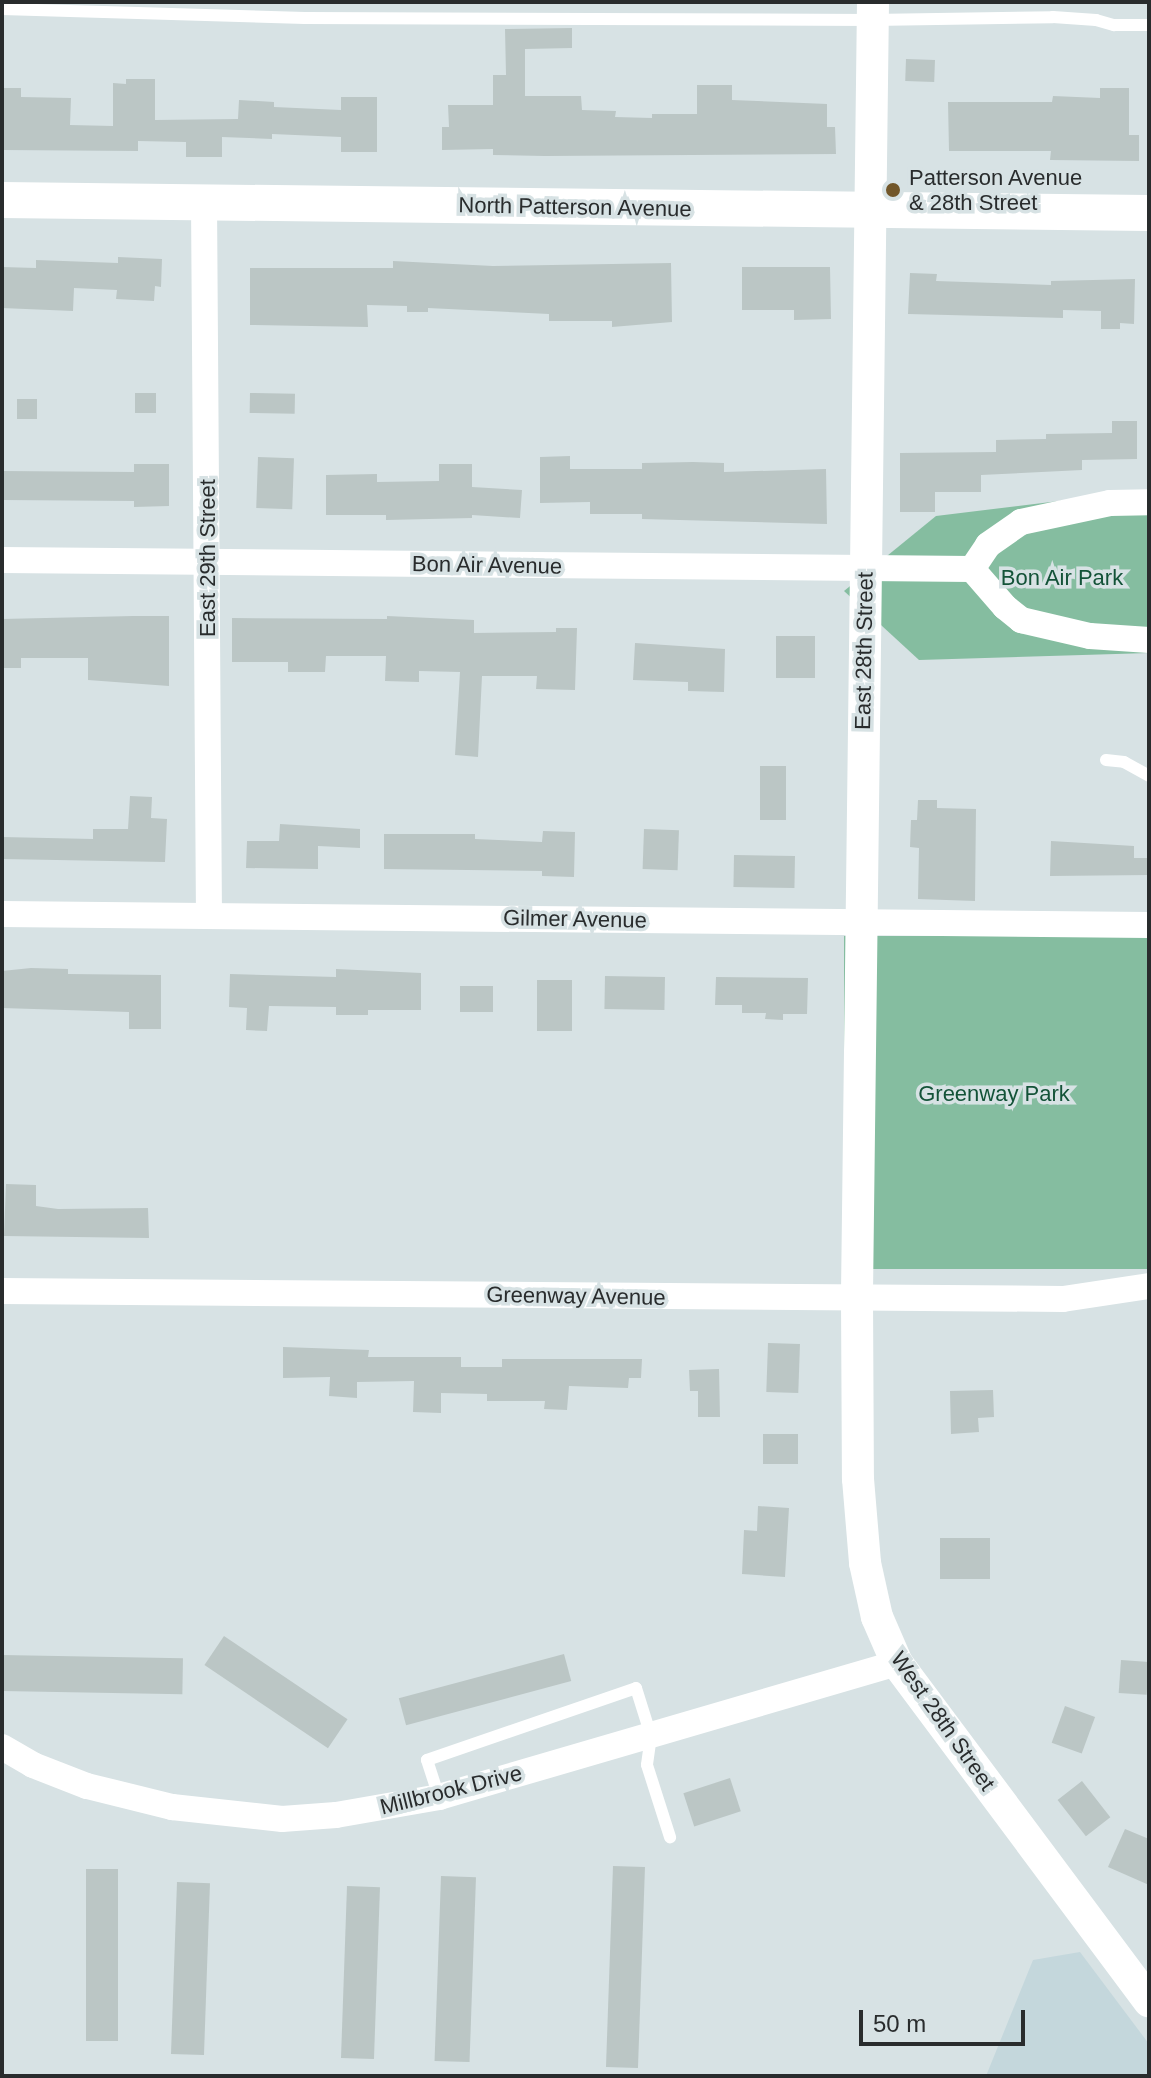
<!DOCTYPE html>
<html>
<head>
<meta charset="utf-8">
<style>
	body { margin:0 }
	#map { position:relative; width:1151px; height:2078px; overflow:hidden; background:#d7e2e4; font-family:Helvetica,sans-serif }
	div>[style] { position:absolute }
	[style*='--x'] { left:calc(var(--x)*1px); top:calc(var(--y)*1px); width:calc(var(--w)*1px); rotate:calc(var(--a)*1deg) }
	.built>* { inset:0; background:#c4d7dc }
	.green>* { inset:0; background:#85bda0; transform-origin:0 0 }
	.building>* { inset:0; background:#bbc6c5; transform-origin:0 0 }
	.service>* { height:12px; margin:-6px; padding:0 6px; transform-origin:6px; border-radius:6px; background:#fff }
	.minor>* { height:26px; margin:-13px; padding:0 13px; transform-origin:13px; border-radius:13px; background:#fff }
	.tertiary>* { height:32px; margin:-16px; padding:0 16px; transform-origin:16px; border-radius:16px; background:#fff }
	.secondary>* { height:36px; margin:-18px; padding:0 18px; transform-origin:18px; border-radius:18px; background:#fff }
	.dots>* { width:22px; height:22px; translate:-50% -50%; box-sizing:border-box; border:4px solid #d7e2e4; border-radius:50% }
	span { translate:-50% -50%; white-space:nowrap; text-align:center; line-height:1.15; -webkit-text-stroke:7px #d7e2e4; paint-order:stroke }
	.poi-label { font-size:22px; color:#292c2d }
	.left { translate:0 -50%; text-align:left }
	.street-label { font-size:22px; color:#292c2d }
	.park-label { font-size:22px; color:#135338 }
	.frame { position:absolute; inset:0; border:4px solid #292c2d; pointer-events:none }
	.scale { position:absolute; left:859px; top:2010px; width:166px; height:36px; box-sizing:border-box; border:4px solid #292c2d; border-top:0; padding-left:10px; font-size:24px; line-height:28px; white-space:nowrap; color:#292c2d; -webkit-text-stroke:6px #d7e2e4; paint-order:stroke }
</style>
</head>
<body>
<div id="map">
	<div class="built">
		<i style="clip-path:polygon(1080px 1952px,1149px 2044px,1149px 2076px,986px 2076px,1033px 1960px)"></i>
	</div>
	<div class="green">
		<i style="clip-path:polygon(1149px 490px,1149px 653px,919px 660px,844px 591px,936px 516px)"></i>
		<i style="left:844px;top:936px;width:305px;height:333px"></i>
	</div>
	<div class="building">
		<i style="clip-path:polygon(572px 28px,572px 48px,525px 49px,525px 96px,581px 96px,582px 110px,616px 111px,615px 117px,652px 118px,652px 114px,697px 114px,697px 85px,732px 85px,732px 100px,827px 104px,827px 127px,835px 127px,836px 154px,545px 156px,493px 155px,493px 149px,442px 150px,442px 127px,449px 127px,448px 105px,493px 105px,493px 75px,506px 75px,505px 29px)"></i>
		<i style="left:906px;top:59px;width:29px;height:22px;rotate:2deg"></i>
		<i style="clip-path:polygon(126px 79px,155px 79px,155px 120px,238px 119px,239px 100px,274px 102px,274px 107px,341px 110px,341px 97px,377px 97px,377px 152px,341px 152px,341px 137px,272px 134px,272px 139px,222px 137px,222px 157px,186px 157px,186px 142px,138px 141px,138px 151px,2px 150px,2px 88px,21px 88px,21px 97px,71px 98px,70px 125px,113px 126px,113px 83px,126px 84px)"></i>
		<i style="clip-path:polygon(1100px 88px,1129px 88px,1129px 135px,1139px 135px,1139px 161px,1050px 160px,1051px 151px,949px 151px,948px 102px,1052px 102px,1053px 96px,1100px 98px)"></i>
		<i style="clip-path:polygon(118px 257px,162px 259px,161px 287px,155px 286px,154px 301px,116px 299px,117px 290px,74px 288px,73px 311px,2px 308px,2px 267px,36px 268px,36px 260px,118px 263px)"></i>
		<i style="clip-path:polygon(393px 261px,493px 266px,671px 263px,672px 322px,612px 327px,612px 321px,549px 321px,549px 314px,428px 308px,428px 312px,407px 312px,407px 306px,367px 305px,368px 327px,250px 325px,250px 268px,393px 268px)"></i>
		<i style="clip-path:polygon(742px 267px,830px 267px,831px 319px,794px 320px,794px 310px,742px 310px)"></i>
		<i style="clip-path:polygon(910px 273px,937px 274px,936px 281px,1051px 285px,1051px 281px,1135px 279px,1134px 324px,1120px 323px,1120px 329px,1101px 329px,1101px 311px,1063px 310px,1063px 318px,908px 314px)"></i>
		<i style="left:156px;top:393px;width:20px;height:21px;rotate:90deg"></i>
		<i style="left:250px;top:393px;width:45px;height:20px;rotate:1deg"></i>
		<i style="left:17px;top:399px;width:20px;height:20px"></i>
		<i style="clip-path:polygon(1112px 421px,1137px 421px,1137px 459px,1082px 460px,1082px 470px,981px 475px,981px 492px,935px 492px,935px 512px,900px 512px,900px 453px,996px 452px,996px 440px,1046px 439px,1046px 434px,1112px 433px)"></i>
		<i style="clip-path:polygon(570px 456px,570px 469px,642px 469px,642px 463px,693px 462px,724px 463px,724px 472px,826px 469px,827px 524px,642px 519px,642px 514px,590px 514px,590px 502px,540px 503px,540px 457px)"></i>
		<i style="left:258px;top:457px;width:36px;height:51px;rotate:2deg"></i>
		<i style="clip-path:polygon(134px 464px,169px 464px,169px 506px,134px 507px,134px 501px,2px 500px,2px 471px,134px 472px)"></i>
		<i style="clip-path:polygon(439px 464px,472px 464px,472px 487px,522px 490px,520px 518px,472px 515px,472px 518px,386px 520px,386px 515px,326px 515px,326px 475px,377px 474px,377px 482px,439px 481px)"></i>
		<i style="clip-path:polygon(133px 616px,169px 616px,169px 686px,88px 680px,88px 658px,21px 658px,21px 668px,2px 668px,2px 619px)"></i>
		<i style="clip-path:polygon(387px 616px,474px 620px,474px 633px,556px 632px,556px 628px,577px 628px,575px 690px,536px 689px,537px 676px,482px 676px,478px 757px,455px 755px,460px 672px,419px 671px,419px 682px,385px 681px,386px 656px,326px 656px,325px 672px,288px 672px,288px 662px,232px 662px,232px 618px,387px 619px)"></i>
		<i style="left:776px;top:636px;width:39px;height:42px"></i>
		<i style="clip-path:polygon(635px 643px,725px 649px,724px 692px,688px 691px,688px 682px,633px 680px)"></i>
		<i style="left:760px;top:766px;width:26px;height:54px"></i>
		<i style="clip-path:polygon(130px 796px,152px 797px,151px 818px,167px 819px,165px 862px,2px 859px,2px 837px,93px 839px,93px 829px,128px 829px)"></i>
		<i style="clip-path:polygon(918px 800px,937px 800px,937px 808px,976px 809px,975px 901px,918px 899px,919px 848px,910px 847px,911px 820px,917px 820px)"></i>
		<i style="clip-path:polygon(280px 824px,360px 829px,360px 848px,318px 846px,318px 869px,246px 868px,247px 841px,279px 841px)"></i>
		<i style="left:644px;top:829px;width:35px;height:40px;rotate:2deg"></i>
		<i style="clip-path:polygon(543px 831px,575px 832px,574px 877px,542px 876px,542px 871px,384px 869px,384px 834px,475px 834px,475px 839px,542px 842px)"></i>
		<i style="clip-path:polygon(1051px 841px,1134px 846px,1134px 858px,1149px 858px,1149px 875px,1050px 876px)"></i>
		<i style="left:734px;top:855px;width:61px;height:32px;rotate:1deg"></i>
		<i style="clip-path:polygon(31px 968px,68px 969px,68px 974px,161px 975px,161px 1029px,129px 1029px,129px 1012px,2px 1008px,2px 971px)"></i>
		<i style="clip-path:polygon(336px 969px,421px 973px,421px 1010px,368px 1010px,368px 1015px,336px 1015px,336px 1007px,269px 1006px,267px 1031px,246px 1030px,247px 1008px,229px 1007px,230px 974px,336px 977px)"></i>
		<i style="left:605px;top:976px;width:60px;height:33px;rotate:1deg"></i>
		<i style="clip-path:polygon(716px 977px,808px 978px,807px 1014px,783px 1014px,783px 1020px,765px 1019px,766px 1013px,742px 1013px,742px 1005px,715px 1005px)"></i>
		<i style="left:537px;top:980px;width:35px;height:51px"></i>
		<i style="left:493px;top:986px;width:26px;height:33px;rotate:90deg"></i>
		<i style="clip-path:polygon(6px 1184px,36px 1185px,36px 1206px,58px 1209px,148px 1208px,149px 1238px,4px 1236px)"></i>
		<i style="left:768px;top:1343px;width:32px;height:49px;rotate:2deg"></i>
		<i style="clip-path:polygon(283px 1347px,369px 1350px,368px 1357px,461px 1357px,461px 1367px,502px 1367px,502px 1359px,642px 1359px,641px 1378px,629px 1378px,628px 1388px,569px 1386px,567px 1410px,544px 1409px,545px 1401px,487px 1401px,487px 1394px,441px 1393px,441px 1413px,413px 1412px,414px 1381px,357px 1382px,357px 1398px,329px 1396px,330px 1377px,283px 1378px)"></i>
		<i style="clip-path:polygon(719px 1369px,720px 1417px,698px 1417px,698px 1391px,690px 1391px,689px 1370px)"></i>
		<i style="clip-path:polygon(993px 1390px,994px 1417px,978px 1418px,979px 1432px,951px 1434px,950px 1391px)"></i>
		<i style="left:763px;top:1434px;width:35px;height:30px"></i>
		<i style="clip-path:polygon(758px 1506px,789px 1508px,785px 1577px,742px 1574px,744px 1530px,757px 1531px)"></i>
		<i style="left:940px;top:1538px;width:50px;height:41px"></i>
		<i style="left:224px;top:1636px;width:149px;height:35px;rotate:34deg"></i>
		<i style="left:564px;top:1654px;width:28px;height:171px;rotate:75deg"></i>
		<i style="left:2px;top:1655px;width:181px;height:36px;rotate:1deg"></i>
		<i style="left:1121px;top:1660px;width:28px;height:33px;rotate:4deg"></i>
		<i style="left:1065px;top:1706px;width:32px;height:39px;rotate:20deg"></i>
		<i style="left:730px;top:1778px;width:35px;height:49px;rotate:72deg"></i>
		<i style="left:1082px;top:1781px;width:46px;height:31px;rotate:52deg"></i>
		<i style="clip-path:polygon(1125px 1829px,1149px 1839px,1149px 1885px,1108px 1867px)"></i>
		<i style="left:613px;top:1866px;width:32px;height:201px;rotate:2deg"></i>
		<i style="left:86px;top:1869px;width:32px;height:172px"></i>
		<i style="left:441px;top:1876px;width:35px;height:185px;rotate:2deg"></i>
		<i style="left:177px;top:1882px;width:33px;height:172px;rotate:2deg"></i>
		<i style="left:347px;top:1886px;width:33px;height:172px;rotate:2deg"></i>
	</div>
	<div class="service">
		<i style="--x:2;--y:9;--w:303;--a:1.7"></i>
		<i style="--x:305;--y:18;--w:567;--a:0.2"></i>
		<i style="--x:872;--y:20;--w:181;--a:-0.9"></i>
		<i style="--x:1053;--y:17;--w:43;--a:4"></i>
		<i style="--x:1096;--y:20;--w:19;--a:16"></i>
		<i style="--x:1114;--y:25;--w:35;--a:0"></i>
		<i style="--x:1106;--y:760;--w:18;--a:6"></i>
		<i style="--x:1124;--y:762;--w:29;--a:29"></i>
		<i style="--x:439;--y:1797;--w:39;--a:-108"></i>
		<i style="--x:427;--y:1760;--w:221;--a:-19"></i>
		<i style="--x:636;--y:1688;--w:50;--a:72.6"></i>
		<i style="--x:651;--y:1736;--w:29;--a:98"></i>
		<i style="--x:647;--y:1765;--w:76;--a:72.3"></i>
	</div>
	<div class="minor">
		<i style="--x:204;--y:202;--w:711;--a:89.6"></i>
		<i style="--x:2;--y:560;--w:970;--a:0.53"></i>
		<i style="--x:972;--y:569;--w:50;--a:49"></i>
		<i style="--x:1005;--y:607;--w:21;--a:39"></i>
		<i style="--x:1021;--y:620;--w:71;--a:13.1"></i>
		<i style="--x:1090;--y:636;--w:59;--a:3.9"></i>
		<i style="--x:972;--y:569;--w:29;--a:-56"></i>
		<i style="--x:988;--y:545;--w:40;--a:-34.9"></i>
		<i style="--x:1021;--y:522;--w:91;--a:-12.1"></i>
		<i style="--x:1110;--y:503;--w:39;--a:-1"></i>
		<i style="--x:2;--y:914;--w:1147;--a:0.55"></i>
		<i style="--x:2;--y:1291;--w:1061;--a:0.43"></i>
		<i style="--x:1063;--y:1299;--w:87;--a:-8.6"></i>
		<i style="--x:2;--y:1747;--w:36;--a:30"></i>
		<i style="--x:33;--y:1765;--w:58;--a:21.3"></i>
		<i style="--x:87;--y:1786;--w:88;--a:13.9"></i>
		<i style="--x:172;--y:1807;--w:111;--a:6.2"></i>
		<i style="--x:282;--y:1819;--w:54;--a:-4.2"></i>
		<i style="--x:336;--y:1815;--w:105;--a:-9.9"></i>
		<i style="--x:439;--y:1797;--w:477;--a:-16.3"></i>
	</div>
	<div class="tertiary">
		<i style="--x:873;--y:2;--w:1297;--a:90.71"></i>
		<i style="--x:857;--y:1299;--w:180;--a:89.7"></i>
		<i style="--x:858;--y:1479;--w:84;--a:85.2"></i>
		<i style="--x:865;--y:1563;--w:55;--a:77.5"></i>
		<i style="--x:877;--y:1617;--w:50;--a:66.5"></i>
		<i style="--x:897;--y:1663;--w:422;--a:53.3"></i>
	</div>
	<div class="secondary">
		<i style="--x:2;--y:200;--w:1147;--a:0.65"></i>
	</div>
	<div class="dots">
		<i style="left:893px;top:190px;background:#72572a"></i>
	</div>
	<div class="poi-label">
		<span class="left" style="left:909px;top:190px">Patterson Avenue<br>&amp; 28th Street</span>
	</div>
	<div class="street-label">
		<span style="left:575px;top:207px;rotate:1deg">North Patterson Avenue</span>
		<span style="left:208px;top:558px;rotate:-90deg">East 29th Street</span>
		<span style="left:487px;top:565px;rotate:1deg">Bon Air Avenue</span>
		<span style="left:864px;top:651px;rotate:-89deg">East 28th Street</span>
		<span style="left:575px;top:919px;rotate:1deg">Gilmer Avenue</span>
		<span style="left:576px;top:1296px;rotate:1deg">Greenway Avenue</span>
		<span style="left:943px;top:1721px;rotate:55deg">West 28th Street</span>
		<span style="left:451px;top:1790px;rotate:-14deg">Millbrook Drive</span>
	</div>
	<div class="park-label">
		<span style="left:1062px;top:578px">Bon Air Park</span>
		<span style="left:994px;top:1094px">Greenway Park</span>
	</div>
	<div class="frame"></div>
	<div class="scale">50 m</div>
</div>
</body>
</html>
